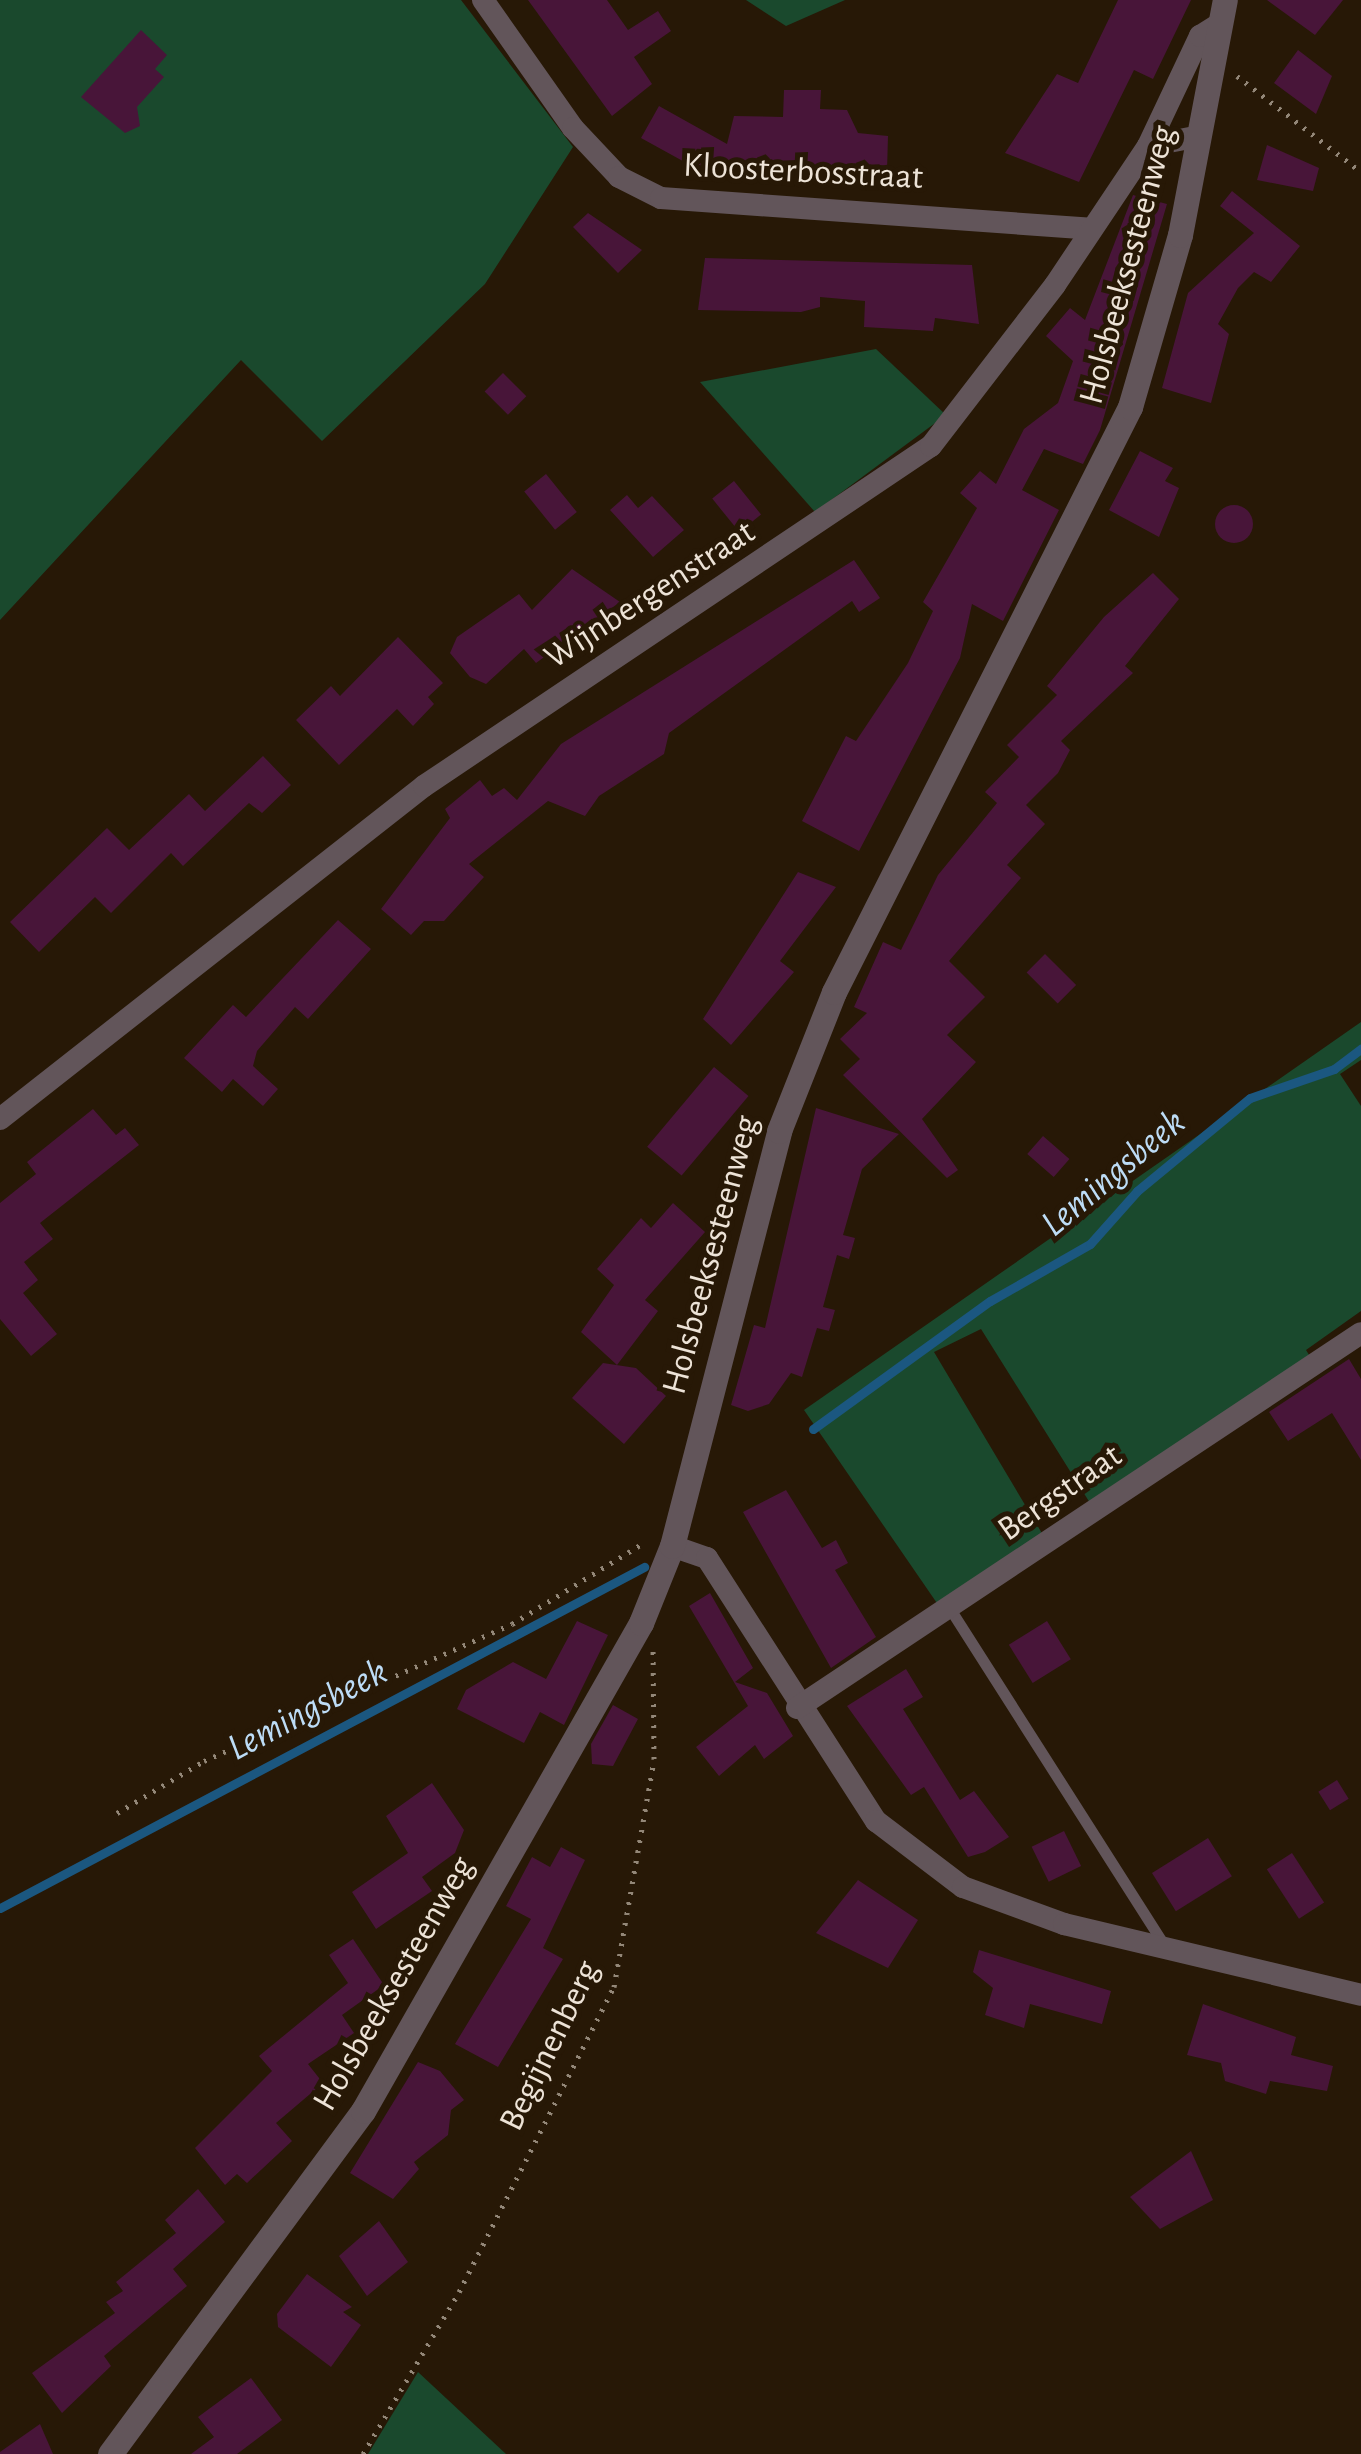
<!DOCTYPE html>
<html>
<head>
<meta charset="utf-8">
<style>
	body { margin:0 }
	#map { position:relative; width:1361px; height:2454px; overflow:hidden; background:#271806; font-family:"Alegreya Sans",sans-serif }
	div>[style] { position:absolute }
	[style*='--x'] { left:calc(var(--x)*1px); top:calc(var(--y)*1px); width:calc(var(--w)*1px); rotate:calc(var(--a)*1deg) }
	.green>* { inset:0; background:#1a492d }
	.stream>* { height:9px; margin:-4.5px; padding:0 4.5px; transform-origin:4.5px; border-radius:4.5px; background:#1b5780 }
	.building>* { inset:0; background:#481539; transform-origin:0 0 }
	.round { border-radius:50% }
	.path>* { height:5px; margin-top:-2.5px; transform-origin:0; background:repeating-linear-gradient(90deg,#938778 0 2.5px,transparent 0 10.5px) }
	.service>* { height:11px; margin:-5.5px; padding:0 5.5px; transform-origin:5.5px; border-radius:5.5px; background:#62555a }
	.minor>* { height:22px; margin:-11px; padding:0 11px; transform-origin:11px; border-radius:11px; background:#62555a }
	.tertiary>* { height:25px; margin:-12.5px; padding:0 12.5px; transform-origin:12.5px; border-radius:12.5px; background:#62555a }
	span { translate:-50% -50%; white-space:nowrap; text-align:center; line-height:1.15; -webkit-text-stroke:10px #271806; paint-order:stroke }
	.street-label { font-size:35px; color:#ede3d7 }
	.water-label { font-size:38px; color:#bddcf6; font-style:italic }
</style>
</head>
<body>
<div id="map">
	<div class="green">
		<i style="clip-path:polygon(0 0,461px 0,573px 147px,485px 284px,322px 441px,241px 360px,0 620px)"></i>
		<i style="clip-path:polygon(746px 0,845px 0,786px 26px)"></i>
		<i style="clip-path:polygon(876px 349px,946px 415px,815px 512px,700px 382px)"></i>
		<i style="clip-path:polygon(1361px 1022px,1361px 1060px,1340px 1074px,1361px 1106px,1361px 1311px,1306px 1350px,1311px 1358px,1090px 1503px,981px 1329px,934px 1352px,1043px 1535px,941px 1609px,804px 1410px)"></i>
		<i style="clip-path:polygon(418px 2372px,506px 2454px,368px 2454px)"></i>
	</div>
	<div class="stream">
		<i style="--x:813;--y:1429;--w:218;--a:-35.9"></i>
		<i style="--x:990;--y:1301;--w:115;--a:-29.7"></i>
		<i style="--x:1090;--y:1244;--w:71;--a:-48.4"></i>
		<i style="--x:1137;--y:1191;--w:146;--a:-39.5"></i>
		<i style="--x:1250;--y:1098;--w:89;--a:-19"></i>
		<i style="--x:1334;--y:1069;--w:34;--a:-37"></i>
		<i style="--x:0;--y:1908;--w:729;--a:-27.9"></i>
	</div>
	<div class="building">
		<i style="clip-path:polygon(528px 0,607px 0,628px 30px,658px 11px,671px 31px,634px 57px,652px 84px,612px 116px)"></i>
		<i style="clip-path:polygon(1118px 0,1191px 0,1153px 79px,1134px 70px,1079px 182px,1005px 153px,1057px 74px,1078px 83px)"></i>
		<i style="clip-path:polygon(1267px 0,1343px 0,1315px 35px)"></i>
		<i style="clip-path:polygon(141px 30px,167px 55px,155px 69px,164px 77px,137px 107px,140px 126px,125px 133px,81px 97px)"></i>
		<i style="clip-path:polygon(1298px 50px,1332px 76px,1316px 114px,1274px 83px)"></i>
		<i style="clip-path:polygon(784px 90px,821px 90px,820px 109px,847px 110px,858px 133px,888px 136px,887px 172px,690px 165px,641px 138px,659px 106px,727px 144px,734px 116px,783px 117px)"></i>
		<i style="clip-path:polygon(1267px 145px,1319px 168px,1313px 191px,1257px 180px)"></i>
		<i style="clip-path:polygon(1232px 191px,1300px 246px,1271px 282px,1254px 272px,1238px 288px,1218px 324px,1229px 334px,1211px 403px,1162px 388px,1188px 293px,1254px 233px,1220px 206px)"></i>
		<i style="clip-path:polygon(1133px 195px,1167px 204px,1100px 430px,1083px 464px,1044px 449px,1022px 490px,1059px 510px,1003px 621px,972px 604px,960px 658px,859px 851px,802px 821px,846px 736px,856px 741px,908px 663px,933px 611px,923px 602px,977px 508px,960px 493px,980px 471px,996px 484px,1024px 429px,1058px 403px,1073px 361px,1046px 336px,1070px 308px,1085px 320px)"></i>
		<i style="clip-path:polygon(588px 213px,642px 250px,618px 273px,573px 227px)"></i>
		<i style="clip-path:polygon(705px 258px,972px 265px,979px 324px,935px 318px,933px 331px,864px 327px,865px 301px,820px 297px,820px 307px,801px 312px,698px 310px)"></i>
		<i style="left:503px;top:373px;width:33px;height:26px;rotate:45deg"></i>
		<i style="clip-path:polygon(1140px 451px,1173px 468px,1165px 481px,1179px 488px,1159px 537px,1109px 510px)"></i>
		<i style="left:546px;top:474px;width:49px;height:28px;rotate:51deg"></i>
		<i style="left:734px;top:481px;width:43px;height:28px;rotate:51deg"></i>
		<i style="clip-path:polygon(627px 495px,638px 508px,652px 496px,684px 530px,653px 557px,610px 510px)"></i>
		<i class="round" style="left:1215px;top:505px;width:38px;height:38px"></i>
		<i style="clip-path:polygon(854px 560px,880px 598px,859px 612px,852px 601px,669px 733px,664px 754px,599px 796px,585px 816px,548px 801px,469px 864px,484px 877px,444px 921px,424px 921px,411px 935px,381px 909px,450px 818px,445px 809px,480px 780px,492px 796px,504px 788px,517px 800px,561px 744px)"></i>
		<i style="clip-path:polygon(572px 569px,620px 602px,536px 663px,524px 649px,486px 684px,470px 677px,450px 653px,457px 637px,519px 594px,532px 610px)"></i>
		<i style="clip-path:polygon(1153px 573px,1179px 599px,1125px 666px,1133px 673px,1061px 741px,1070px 750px,1058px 773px,1026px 805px,1045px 824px,1007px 865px,1021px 878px,949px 961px,985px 997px,947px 1035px,976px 1062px,922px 1119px,958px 1170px,947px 1178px,843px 1075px,860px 1059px,840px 1039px,867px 1013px,854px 1007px,883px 942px,901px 950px,938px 875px,997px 803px,985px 792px,1019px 757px,1007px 745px,1057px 695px,1047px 686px,1104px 617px)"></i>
		<i style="clip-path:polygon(398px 637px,443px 683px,428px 697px,434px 704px,413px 726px,397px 709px,339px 765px,296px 720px,331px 686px,340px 696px)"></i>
		<i style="clip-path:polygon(263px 756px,291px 785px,262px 813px,249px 803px,183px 866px,171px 853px,111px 913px,95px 897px,39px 952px,10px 922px,107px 828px,129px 850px,189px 794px,205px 811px)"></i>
		<i style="clip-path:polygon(798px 872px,836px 887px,780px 961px,794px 972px,731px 1045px,703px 1019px)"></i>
		<i style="clip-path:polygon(338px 920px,371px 949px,308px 1019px,295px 1007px,257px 1051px,253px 1066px,278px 1089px,263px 1106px,233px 1079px,222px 1092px,184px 1058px,233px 1005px,246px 1017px)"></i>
		<i style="left:1045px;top:954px;width:44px;height:26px;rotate:45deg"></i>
		<i style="left:714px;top:1067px;width:45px;height:104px;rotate:40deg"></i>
		<i style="clip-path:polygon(816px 1108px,899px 1134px,862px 1169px,843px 1235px,855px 1238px,849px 1259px,837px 1255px,823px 1307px,835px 1310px,829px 1331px,817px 1328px,802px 1377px,791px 1373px,769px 1404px,748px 1411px,731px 1405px,754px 1325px,765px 1328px)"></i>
		<i style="clip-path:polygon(93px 1109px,116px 1135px,125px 1128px,139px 1145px,40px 1223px,53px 1239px,24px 1262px,38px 1280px,23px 1293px,57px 1334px,31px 1356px,0 1319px,0 1203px,36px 1174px,27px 1162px)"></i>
		<i style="left:1043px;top:1136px;width:35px;height:24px;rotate:41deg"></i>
		<i style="clip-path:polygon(673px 1203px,705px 1232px,645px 1300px,658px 1311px,617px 1365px,581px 1332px,614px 1285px,597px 1269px,641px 1218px,651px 1228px)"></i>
		<i style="clip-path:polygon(1349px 1359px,1361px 1379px,1361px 1460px,1332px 1413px,1288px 1441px,1269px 1412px)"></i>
		<i style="clip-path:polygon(603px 1363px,636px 1368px,666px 1396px,624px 1444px,572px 1398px)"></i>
		<i style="clip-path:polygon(786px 1490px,822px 1548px,836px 1540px,848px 1563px,835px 1570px,876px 1637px,831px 1668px,743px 1512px)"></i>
		<i style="clip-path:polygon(710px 1593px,753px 1668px,735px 1682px,767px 1693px,793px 1736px,764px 1759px,755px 1745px,719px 1776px,696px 1747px,748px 1706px,689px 1606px)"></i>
		<i style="clip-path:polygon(577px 1621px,608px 1635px,564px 1725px,540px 1712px,524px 1743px,457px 1709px,466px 1690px,513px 1662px,546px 1679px)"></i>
		<i style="left:1047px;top:1621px;width:45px;height:45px;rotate:58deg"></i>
		<i style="clip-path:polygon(906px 1669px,923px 1697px,903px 1709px,960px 1800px,974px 1791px,1009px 1837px,985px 1852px,968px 1857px,924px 1787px,911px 1795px,847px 1706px)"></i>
		<i style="clip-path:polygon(613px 1705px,638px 1719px,613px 1766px,592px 1764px,591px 1744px)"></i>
		<i style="left:1337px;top:1780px;width:22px;height:22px;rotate:58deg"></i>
		<i style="clip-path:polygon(432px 1783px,464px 1830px,455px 1853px,422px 1877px,432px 1891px,376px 1929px,352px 1892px,408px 1853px,386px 1816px)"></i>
		<i style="left:1064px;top:1831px;width:39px;height:36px;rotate:64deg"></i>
		<i style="left:1208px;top:1838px;width:45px;height:66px;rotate:58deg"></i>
		<i style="clip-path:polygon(561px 1847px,585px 1860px,543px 1948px,563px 1959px,498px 2067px,455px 2044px,531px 1919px,506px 1906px,532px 1857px,550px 1867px)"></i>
		<i style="left:1292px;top:1853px;width:59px;height:30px;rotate:57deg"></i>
		<i style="clip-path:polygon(858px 1880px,918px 1920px,888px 1968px,816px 1933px)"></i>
		<i style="clip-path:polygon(353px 1939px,384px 1985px,342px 2015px,354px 2033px,308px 2064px,323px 2083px,276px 2123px,292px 2141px,247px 2183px,237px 2174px,225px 2185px,195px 2148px,272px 2071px,259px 2056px,348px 1983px,329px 1955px)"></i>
		<i style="clip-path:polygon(979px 1950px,1111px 1991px,1102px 2024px,1030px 2004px,1024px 2028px,985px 2015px,993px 1988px,973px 1972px)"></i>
		<i style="clip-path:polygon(1203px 2004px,1296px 2037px,1291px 2055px,1333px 2066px,1327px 2091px,1270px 2081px,1266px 2094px,1225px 2081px,1221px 2063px,1187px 2055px)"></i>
		<i style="clip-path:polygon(418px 2062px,440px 2071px,464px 2100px,451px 2110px,448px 2135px,414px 2162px,419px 2169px,393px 2199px,350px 2173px)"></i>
		<i style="clip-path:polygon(1191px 2151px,1213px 2200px,1160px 2229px,1130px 2197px)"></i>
		<i style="clip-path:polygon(198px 2189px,225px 2222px,173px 2269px,187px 2286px,104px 2356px,111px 2366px,62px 2413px,32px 2373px,115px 2313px,106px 2302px,123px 2291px,116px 2282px,176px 2233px,165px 2220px)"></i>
		<i style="clip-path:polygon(379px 2221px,408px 2262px,367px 2296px,339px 2256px)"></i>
		<i style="clip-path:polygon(307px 2274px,352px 2307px,343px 2312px,361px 2325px,331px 2367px,278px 2327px,277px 2314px)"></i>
		<i style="clip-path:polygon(251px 2378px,282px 2420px,237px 2454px,191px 2454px,214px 2437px,198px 2417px)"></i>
		<i style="clip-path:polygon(40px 2424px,53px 2454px,0 2454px,0 2452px)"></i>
	</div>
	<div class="path">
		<i style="--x:1237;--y:76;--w:157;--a:37.7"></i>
		<i style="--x:117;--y:1813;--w:101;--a:-30.9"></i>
		<i style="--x:204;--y:1761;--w:337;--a:-24"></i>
		<i style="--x:512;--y:1624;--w:156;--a:-31.7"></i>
		<i style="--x:363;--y:2454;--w:188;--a:-59.3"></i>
		<i style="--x:459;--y:2292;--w:342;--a:-63.1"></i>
		<i style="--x:614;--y:1987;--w:231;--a:-80"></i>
		<i style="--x:654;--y:1759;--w:109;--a:-90.5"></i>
	</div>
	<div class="service">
		<i style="--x:952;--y:1612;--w:395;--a:57.5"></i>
	</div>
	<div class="minor">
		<i style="--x:483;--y:0;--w:156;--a:54.9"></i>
		<i style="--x:573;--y:128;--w:67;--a:46.8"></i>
		<i style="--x:619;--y:177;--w:47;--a:26.6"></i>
		<i style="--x:661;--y:198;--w:431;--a:4.1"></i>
		<i style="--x:1148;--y:146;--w:53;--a:-10.9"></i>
		<i style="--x:0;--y:1119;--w:539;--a:-38.15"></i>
		<i style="--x:424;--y:786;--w:610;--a:-33.85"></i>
		<i style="--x:931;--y:446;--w:203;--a:-52.4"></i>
		<i style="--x:1055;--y:285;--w:167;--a:-56.2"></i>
		<i style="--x:1148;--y:146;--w:122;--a:-64.7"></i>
		<i style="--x:1200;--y:36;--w:22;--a:-32"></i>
		<i style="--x:672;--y:1546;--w:37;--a:19"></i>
		<i style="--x:707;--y:1558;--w:313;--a:57.3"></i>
		<i style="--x:876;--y:1821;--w:109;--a:37.2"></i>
		<i style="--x:963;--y:1887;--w:108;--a:20.1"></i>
		<i style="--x:1064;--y:1924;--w:305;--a:13.4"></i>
		<i style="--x:797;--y:1708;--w:677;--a:-33.62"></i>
	</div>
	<div class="tertiary">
		<i style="--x:110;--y:2454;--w:426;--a:-53.6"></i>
		<i style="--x:363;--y:2111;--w:562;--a:-60.33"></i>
		<i style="--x:641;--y:1623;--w:83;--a:-68.1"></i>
		<i style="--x:672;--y:1546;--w:429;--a:-75.5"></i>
		<i style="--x:779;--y:1131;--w:149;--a:-68.4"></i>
		<i style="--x:834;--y:992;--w:656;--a:-63.16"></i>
		<i style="--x:1130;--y:407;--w:179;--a:-73.8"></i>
		<i style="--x:1180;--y:235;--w:239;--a:-79.2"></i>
	</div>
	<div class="street-label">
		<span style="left:803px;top:172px;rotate:3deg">Kloosterbosstraat</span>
		<span style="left:1128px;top:265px;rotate:-75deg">Holsbeeksesteenweg</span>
		<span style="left:650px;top:595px;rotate:-33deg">Wijnbergenstraat</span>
		<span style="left:711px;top:1255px;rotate:-75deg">Holsbeeksesteenweg</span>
		<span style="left:1060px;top:1493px;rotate:-35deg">Bergstraat</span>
		<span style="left:394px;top:1984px;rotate:-60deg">Holsbeeksesteenweg</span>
		<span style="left:550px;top:2046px;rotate:-64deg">Begijnenberg</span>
	</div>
	<div class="water-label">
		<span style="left:1114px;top:1174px;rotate:-40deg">Lemingsbeek</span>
		<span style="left:308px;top:1711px;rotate:-28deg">Lemingsbeek</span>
	</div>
</div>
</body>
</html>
